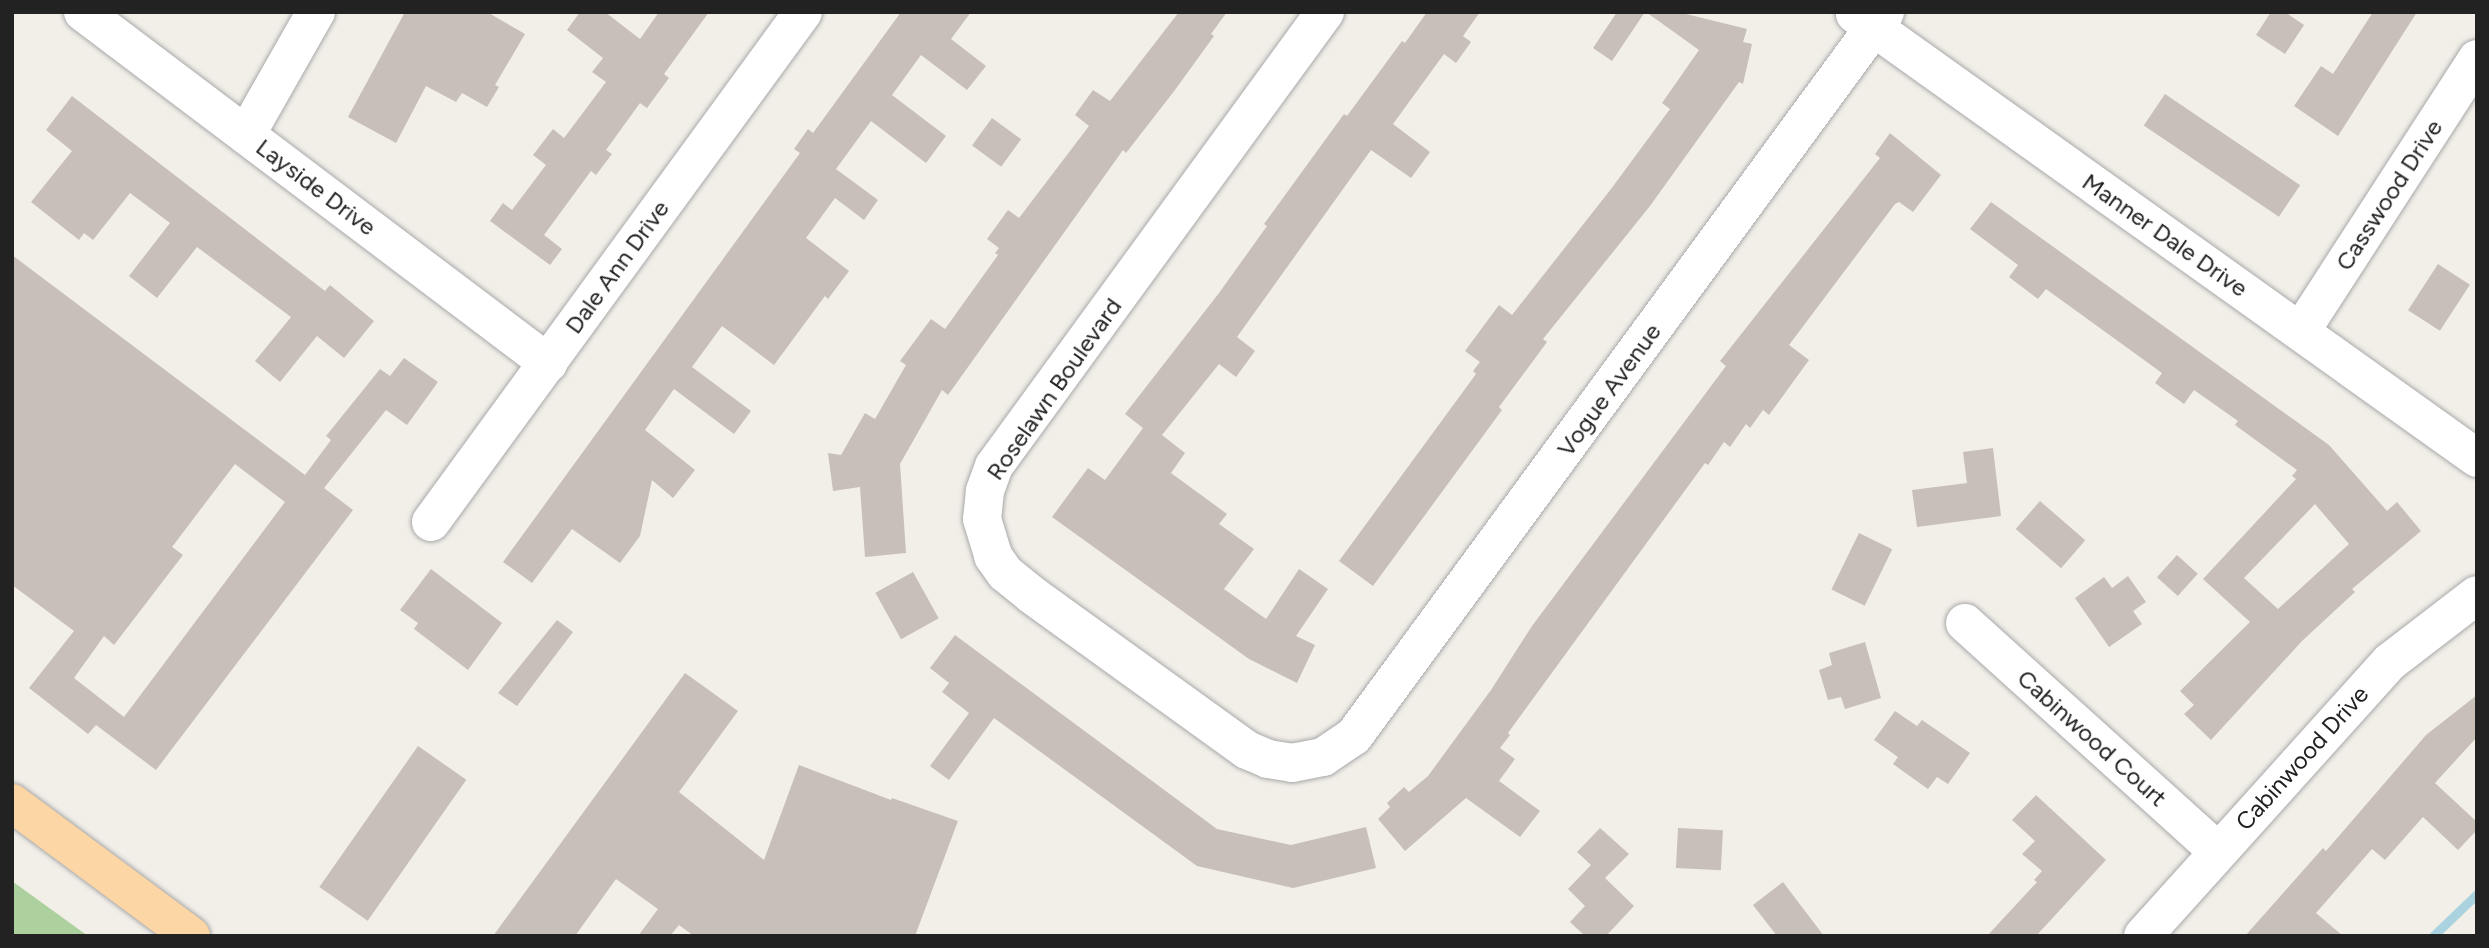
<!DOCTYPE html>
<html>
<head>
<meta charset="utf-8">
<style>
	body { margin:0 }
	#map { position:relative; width:2489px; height:948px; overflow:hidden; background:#f2efe9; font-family:Figtree,sans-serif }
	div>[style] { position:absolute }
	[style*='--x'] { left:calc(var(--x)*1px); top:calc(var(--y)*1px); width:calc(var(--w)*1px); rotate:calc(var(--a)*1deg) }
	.forest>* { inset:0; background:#add19e }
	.stream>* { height:9px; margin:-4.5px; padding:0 4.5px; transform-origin:4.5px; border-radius:4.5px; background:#aad3df }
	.building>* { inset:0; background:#c7bfb8; transform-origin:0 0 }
	.roads { filter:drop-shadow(0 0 2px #a9a9a9) drop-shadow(0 0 2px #a9a9a9) }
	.minor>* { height:38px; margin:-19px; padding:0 19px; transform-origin:19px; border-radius:19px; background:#fff }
	.major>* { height:38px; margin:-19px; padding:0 19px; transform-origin:19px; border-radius:19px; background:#fcd6a4 }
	span { translate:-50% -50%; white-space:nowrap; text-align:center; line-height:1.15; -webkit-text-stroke:6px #fff; paint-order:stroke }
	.street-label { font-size:24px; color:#222 }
	.frame { position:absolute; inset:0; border:14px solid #222; pointer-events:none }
</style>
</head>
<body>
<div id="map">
	<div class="forest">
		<i style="clip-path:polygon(12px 881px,88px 936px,12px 936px)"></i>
	</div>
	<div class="stream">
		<i style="--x:2433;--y:936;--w:61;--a:-43.7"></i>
	</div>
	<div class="building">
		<i style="clip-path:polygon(405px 12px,487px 12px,525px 34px,495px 85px,499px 87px,487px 107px,462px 93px,456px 102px,426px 86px,396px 143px,348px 117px)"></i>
		<i style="clip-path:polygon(580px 12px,605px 12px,640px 39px,659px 12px,709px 12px,664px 74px,669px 78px,647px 108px,640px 103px,606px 150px,612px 154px,596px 175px,591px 171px,544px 235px,562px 249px,550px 265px,490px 221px,503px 203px,512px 210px,546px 165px,533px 155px,553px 129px,564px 138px,606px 82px,592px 72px,603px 58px,567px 30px)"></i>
		<i style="clip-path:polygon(901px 12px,971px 12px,951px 39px,986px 66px,967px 90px,921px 55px,892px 95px,946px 136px,926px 163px,871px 121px,836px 169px,878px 200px,864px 220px,835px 198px,806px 238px,849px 271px,828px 299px,825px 296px,774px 365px,722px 326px,692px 367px,751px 411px,734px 434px,674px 389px,645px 430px,695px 470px,673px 498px,652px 480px,640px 536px,620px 563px,572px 529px,532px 583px,503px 562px,800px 153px,794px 149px,808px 129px,813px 133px)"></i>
		<i style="clip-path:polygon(1179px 12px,1227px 12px,1211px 34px,1214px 36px,1175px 90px,1126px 153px,1123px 150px,948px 395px,942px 390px,900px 464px,906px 553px,865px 557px,860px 487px,833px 491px,828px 453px,841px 455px,865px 413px,875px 419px,906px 365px,900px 361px,931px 319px,945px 329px,998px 255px,995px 253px,999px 248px,987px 239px,1008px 210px,1019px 218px,1089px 126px,1075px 115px,1093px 90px,1110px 101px)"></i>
		<i style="clip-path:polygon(1427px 12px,1480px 12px,1463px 36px,1471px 42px,1456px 63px,1444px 54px,1393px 124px,1430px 152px,1411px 178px,1371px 150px,1237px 337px,1255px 351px,1236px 377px,1219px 364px,1162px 435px,1185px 453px,1171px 473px,1227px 514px,1219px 524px,1254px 549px,1224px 589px,1266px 619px,1299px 569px,1328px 589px,1296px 636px,1315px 645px,1297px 683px,1249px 659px,1052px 517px,1088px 468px,1105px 480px,1143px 428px,1125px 414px,1219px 293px,1267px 226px,1264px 224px,1344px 114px,1347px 116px,1402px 41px,1405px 43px)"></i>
		<i style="clip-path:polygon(1617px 12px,1645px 12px,1612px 61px,1593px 48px)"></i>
		<i style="clip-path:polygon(1646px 12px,1678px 12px,1747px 29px,1743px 42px,1752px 44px,1743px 84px,1739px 82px,1650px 206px,1543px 339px,1547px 342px,1499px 407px,1502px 410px,1373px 586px,1339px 561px,1476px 374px,1473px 371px,1480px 362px,1465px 351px,1499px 305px,1512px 315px,1611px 189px,1670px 109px,1662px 103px,1699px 50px)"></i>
		<i style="clip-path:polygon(2271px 12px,2285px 12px,2304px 25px,2285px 54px,2256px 35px)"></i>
		<i style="clip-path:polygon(2373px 12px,2417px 12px,2338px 136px,2294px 106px,2321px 66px,2333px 74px)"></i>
		<i style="left:2165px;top:94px;width:163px;height:38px;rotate:34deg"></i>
		<i style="clip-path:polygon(72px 96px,325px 291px,330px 285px,374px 321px,344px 358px,317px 336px,280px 382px,255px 361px,291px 317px,197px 247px,157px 298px,129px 276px,170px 223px,130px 193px,93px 240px,84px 233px,79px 240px,31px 202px,72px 151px,46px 130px)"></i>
		<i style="left:992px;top:118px;width:36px;height:34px;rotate:36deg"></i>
		<i style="clip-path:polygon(1890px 133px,1941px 175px,1913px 212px,1899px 202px,1895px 204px,1789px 345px,1809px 360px,1769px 415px,1763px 410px,1750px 428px,1746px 424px,1730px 447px,1724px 442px,1708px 465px,1705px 463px,1508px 733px,1510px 735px,1500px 748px,1515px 759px,1499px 781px,1540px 811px,1520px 837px,1466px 798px,1405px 851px,1378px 819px,1390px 807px,1387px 803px,1404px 787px,1409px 792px,1428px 776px,1491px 690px,1532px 626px,1726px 366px,1720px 361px,1880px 158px,1875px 154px)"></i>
		<i style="clip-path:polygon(evenodd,1991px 202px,2329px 445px,2387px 511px,2397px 502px,2421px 531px,2352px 589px,2355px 592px,2302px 641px,2211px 740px,2184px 714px,2194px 705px,2180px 691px,2250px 622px,2203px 579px,2296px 479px,2292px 476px,2297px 470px,2235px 425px,2238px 421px,2194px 390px,2184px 404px,2155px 383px,2162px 373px,2046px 289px,2038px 299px,2009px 277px,2018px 265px,1970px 229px,1991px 202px,2315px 504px,2349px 544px,2278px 609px,2244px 578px,2315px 504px)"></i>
		<i style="clip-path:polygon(evenodd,12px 255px,305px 475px,331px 440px,326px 436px,380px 369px,390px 376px,404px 358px,438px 382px,407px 425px,386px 410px,324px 488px,353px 510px,156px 770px,96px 725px,88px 734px,29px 688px,74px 631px,12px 585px,12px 255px,235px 464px,285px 502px,124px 717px,74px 678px,104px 636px,114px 645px,183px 555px,172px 547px,235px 464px)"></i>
		<i style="left:2438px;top:264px;width:38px;height:55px;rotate:33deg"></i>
		<i style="clip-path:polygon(1993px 448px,2001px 516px,1917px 527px,1912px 490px,1967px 483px,1963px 452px)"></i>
		<i style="left:2040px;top:501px;width:60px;height:37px;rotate:41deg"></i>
		<i style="left:1859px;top:533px;width:37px;height:63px;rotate:26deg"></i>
		<i style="left:2177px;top:555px;width:28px;height:30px;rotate:42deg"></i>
		<i style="clip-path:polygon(431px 569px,502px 623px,468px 670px,414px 629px,418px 623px,400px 610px)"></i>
		<i style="left:913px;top:572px;width:53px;height:43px;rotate:61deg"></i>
		<i style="clip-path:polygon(2128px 576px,2146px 602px,2133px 611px,2142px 624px,2109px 647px,2075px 598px,2104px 577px,2112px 588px)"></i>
		<i style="clip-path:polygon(557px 620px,573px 632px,517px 706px,498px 693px)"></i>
		<i style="clip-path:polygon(955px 635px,1217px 829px,1291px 845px,1366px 827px,1376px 868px,1293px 888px,1197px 866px,994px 718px,949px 780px,930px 766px,969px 713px,942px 692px,949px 683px,930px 668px)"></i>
		<i style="clip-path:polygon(1865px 642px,1881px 698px,1845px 709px,1841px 697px,1828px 700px,1819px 670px,1832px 665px,1829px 653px)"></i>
		<i style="clip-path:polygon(685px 673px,738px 711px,679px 792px,764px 860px,799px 765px,891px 800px,892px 798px,958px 821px,915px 936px,694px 936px,679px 925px,670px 936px,638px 936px,658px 909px,616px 879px,575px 936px,493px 936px)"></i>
		<i style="clip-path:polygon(2477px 695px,2477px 737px,2435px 783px,2477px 822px,2477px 830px,2458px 850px,2423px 817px,2385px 860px,2372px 849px,2316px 913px,2343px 936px,2245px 936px,2323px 848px,2326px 851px,2426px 735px)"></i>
		<i style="clip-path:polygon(1895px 711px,1917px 726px,1922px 720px,1970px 753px,1948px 784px,1937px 777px,1928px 789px,1893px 764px,1898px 757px,1874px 740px)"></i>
		<i style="left:418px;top:746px;width:59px;height:172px;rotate:35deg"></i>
		<i style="clip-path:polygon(2036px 795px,2106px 860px,2036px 936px,1987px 936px,2037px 882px,2034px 880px,2042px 871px,2022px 854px,2035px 841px,2012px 820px)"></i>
		<i style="clip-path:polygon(1600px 828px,1629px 854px,1605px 878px,1634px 906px,1606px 936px,1585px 936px,1570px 922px,1585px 906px,1568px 889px,1591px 865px,1577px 852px)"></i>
		<i style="left:1678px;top:828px;width:45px;height:40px;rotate:3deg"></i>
		<i style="clip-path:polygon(1783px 882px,1824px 936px,1777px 936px,1753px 905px)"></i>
	</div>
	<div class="roads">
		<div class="minor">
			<i style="--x:83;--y:12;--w:583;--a:37.05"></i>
			<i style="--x:1325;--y:12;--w:562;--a:126.09"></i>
			<i style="--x:994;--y:466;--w:27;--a:110"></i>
			<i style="--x:985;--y:491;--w:28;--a:96"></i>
			<i style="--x:982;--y:519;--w:39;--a:73"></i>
			<i style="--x:993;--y:556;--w:21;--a:55"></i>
			<i style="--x:1005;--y:573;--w:35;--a:39"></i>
			<i style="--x:1032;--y:595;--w:265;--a:35.8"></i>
			<i style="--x:1247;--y:750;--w:23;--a:23"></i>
			<i style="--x:1268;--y:759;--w:24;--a:9"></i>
			<i style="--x:1292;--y:763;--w:32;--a:-11"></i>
			<i style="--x:1323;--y:757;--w:37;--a:-34"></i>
			<i style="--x:1354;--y:736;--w:898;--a:-53.74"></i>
			<i style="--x:1855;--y:14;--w:764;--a:35.52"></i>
			<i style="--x:246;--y:135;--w:142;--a:-60.4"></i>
			<i style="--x:2301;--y:331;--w:324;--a:-57.1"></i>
			<i style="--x:431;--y:522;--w:631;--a:-53.89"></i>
			<i style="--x:1965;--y:623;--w:341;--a:42.1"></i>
			<i style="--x:2143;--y:936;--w:370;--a:-48"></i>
			<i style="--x:2391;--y:661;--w:108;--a:-37.5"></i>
		</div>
		<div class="major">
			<i style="--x:12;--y:803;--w:223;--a:36.6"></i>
		</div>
	</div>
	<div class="street-label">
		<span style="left:316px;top:187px;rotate:37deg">Layside Drive</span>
		<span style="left:2389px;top:195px;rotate:-57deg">Casswood Drive</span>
		<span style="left:2165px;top:235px;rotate:35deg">Manner Dale Drive</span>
		<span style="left:617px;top:267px;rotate:-54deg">Dale Ann Drive</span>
		<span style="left:1054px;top:389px;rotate:-55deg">Roselawn Boulevard</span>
		<span style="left:1609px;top:390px;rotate:-54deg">Vogue Avenue</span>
		<span style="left:2092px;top:738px;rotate:42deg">Cabinwood Court</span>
		<span style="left:2302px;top:758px;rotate:-48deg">Cabinwood Drive</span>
	</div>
	<div class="frame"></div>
</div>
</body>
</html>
